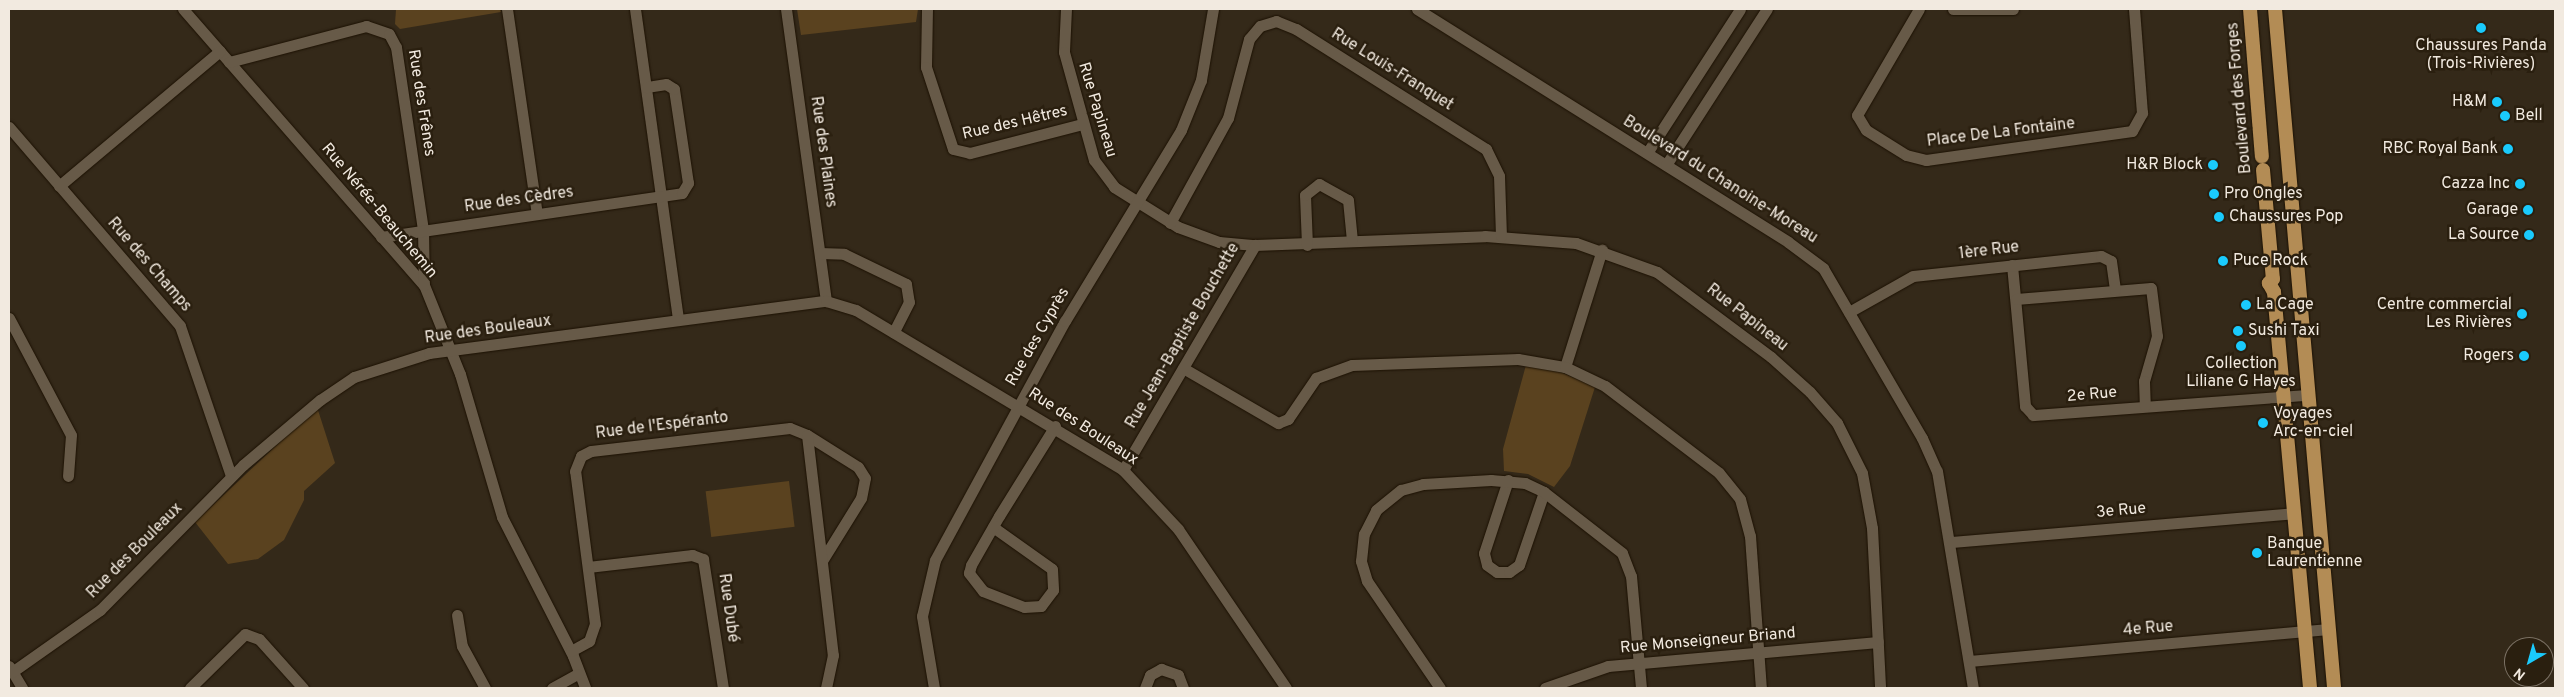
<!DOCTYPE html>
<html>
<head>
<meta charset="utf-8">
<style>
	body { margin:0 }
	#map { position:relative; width:2564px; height:697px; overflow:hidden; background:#342919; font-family:Overpass,sans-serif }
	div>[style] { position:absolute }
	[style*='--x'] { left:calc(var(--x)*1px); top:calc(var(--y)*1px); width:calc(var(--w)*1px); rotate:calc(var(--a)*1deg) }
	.green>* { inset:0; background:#5a421f; transform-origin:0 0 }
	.roads { filter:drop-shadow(0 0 1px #1c1103) drop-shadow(0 0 1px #1c1103) }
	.minor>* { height:11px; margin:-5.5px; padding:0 5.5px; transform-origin:5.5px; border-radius:5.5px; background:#675a48 }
	.major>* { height:14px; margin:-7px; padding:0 7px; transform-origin:7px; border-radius:7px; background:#b38c55 }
	.dots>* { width:14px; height:14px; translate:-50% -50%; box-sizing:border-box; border:2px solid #2a1f0f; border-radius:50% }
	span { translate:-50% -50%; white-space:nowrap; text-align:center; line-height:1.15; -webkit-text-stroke:5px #2a1f0f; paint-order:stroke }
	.poi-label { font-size:16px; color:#f2eae0 }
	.right { translate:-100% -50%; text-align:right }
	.left { translate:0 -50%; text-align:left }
	.street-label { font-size:16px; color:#f2eae0 }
	.frame { position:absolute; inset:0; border:10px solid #f2eae0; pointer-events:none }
	.north { position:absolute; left:2504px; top:637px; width:50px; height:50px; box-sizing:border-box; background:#2a1f0f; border:1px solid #7a7063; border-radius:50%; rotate:218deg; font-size:14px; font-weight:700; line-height:20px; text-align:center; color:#f2eae0 }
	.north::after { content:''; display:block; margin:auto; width:18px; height:22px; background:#1acafc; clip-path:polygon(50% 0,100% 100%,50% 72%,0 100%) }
</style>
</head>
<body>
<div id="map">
	<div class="green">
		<i style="clip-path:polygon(396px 9px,500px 9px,501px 12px,400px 29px,395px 24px)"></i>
		<i style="clip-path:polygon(797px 9px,918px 9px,916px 22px,801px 35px)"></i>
		<i style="clip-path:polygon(1526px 365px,1563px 373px,1595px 387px,1570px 466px,1554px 487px,1528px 474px,1504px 471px,1503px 449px)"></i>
		<i style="clip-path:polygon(317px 407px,335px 463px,304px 491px,304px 500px,284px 540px,258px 559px,228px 564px,195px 522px)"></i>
		<i style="left:789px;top:481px;width:46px;height:84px;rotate:83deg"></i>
	</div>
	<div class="roads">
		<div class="minor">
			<i style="--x:183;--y:9;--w:366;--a:48.9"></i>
			<i style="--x:424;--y:285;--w:96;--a:68"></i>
			<i style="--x:460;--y:374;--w:149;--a:73.6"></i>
			<i style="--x:502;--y:517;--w:156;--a:62.9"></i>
			<i style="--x:573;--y:656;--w:34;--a:69"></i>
			<i style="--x:507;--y:9;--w:207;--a:81.7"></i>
			<i style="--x:635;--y:9;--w:313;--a:82.1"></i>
			<i style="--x:786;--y:9;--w:295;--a:82.2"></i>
			<i style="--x:927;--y:9;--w:58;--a:91"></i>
			<i style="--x:926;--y:67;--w:86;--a:71.8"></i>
			<i style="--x:953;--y:149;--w:17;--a:13"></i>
			<i style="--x:970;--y:153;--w:116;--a:-14.5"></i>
			<i style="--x:1066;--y:9;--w:43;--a:92.7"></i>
			<i style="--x:1064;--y:52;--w:112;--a:74.5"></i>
			<i style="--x:1094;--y:160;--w:34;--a:53"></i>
			<i style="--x:1114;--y:187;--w:75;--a:32"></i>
			<i style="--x:1178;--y:227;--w:44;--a:20.1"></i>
			<i style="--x:1219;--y:242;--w:36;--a:5"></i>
			<i style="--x:1255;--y:245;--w:230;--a:-2.2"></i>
			<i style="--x:1485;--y:236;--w:91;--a:4.4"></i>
			<i style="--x:1576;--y:243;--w:86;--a:19.7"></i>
			<i style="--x:1657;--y:272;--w:142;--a:36.7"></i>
			<i style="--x:1771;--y:357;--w:52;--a:41.9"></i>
			<i style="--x:1810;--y:392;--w:41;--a:48.9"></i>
			<i style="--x:1837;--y:423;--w:56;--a:63.4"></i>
			<i style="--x:1862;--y:473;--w:56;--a:79.7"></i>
			<i style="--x:1872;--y:528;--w:160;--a:87.1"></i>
			<i style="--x:1417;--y:9;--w:438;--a:32.1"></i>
			<i style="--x:1788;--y:242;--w:44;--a:36.6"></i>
			<i style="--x:1823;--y:268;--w:197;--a:59.8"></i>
			<i style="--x:1922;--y:438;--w:36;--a:66"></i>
			<i style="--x:1937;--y:471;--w:220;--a:80.6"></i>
			<i style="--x:1919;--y:9;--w:123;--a:120.3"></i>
			<i style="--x:1857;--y:115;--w:17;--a:59"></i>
			<i style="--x:1866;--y:130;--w:47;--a:32"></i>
			<i style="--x:1906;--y:155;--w:21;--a:14"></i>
			<i style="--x:1926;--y:160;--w:208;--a:-8"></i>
			<i style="--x:2132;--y:131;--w:21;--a:-61"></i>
			<i style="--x:2142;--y:113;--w:104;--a:-94.4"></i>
			<i style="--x:1953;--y:9;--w:60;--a:0"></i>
			<i style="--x:229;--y:62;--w:142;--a:-14.7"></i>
			<i style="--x:366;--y:26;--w:24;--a:19"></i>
			<i style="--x:389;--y:34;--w:15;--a:62"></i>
			<i style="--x:396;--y:47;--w:185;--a:81.6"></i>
			<i style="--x:423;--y:230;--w:55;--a:89"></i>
			<i style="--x:9;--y:127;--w:262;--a:49.3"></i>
			<i style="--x:180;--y:326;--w:158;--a:71.2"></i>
			<i style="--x:1647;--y:153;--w:171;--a:-57.1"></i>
			<i style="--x:1666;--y:165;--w:186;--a:-57.1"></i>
			<i style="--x:59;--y:186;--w:210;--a:-40"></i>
			<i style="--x:1170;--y:223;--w:120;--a:-61.1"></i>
			<i style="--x:1228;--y:118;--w:82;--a:-75.1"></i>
			<i style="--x:1249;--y:39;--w:17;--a:-50"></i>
			<i style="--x:1260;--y:26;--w:17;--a:-17"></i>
			<i style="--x:1276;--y:21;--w:22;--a:22"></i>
			<i style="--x:1296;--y:29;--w:225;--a:32.3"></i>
			<i style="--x:1486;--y:149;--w:30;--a:64"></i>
			<i style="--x:1499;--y:176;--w:60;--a:88.1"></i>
			<i style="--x:381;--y:237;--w:304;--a:-8.3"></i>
			<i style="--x:682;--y:193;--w:12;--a:-59"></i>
			<i style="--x:688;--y:183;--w:95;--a:-98.5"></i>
			<i style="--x:674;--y:89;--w:9;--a:-148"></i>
			<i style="--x:666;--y:84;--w:20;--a:171"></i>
			<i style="--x:1307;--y:245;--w:50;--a:-92.3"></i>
			<i style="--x:1305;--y:195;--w:18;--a:-38"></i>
			<i style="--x:1319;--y:184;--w:33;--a:29"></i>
			<i style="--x:1348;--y:200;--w:41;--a:84.4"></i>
			<i style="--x:820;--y:253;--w:24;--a:2"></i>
			<i style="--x:844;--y:254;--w:69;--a:25.8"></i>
			<i style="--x:906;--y:284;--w:18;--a:81"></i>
			<i style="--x:909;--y:302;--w:34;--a:117"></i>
			<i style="--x:2012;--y:265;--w:142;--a:84.7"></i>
			<i style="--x:2025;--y:406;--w:12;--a:48"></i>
			<i style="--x:2033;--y:415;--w:276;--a:-4.2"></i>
			<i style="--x:2016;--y:299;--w:135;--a:-4.7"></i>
			<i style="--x:2151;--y:288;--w:48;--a:82.9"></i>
			<i style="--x:2157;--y:336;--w:47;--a:106.1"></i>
			<i style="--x:2144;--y:381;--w:25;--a:88"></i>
			<i style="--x:1849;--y:312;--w:73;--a:-29.4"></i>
			<i style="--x:1913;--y:276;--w:189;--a:-6.1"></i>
			<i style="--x:2101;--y:256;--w:11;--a:27"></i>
			<i style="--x:2111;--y:261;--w:29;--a:82"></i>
			<i style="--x:9;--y:318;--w:132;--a:62.1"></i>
			<i style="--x:71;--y:435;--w:41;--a:94.2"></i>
			<i style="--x:1565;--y:367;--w:123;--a:-72.5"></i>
			<i style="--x:1183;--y:368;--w:110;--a:30.1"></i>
			<i style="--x:1278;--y:423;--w:11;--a:-22"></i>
			<i style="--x:1288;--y:419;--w:50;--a:-55.7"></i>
			<i style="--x:1316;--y:378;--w:38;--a:-20"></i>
			<i style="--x:1352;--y:365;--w:166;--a:-2.1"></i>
			<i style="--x:1518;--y:359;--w:48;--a:9.7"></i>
			<i style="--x:1565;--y:367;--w:44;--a:25.4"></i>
			<i style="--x:1605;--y:386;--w:143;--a:37.3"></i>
			<i style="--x:1719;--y:473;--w:33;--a:51"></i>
			<i style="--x:1740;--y:499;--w:38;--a:75"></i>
			<i style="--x:1750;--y:536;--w:152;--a:85.9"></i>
			<i style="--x:807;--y:435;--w:60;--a:32.1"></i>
			<i style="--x:858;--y:467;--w:13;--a:58"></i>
			<i style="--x:865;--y:478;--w:20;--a:101"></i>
			<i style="--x:861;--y:498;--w:74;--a:121.8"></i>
			<i style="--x:1123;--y:470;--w:261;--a:-59.6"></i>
			<i style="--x:1508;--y:480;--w:77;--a:108.2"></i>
			<i style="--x:1484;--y:553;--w:12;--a:76"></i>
			<i style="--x:1487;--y:565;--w:12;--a:35"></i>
			<i style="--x:1497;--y:572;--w:12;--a:0"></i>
			<i style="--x:1509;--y:572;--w:12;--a:-35"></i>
			<i style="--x:1519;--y:565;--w:77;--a:-71.1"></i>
			<i style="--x:993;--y:527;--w:72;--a:35.4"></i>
			<i style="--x:1052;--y:569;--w:21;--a:87"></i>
			<i style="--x:1053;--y:590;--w:20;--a:127"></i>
			<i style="--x:1041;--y:606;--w:17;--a:177"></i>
			<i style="--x:1024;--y:607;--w:44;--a:-158.7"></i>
			<i style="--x:983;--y:591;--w:23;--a:-128"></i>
			<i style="--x:969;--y:573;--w:8;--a:-76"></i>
			<i style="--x:971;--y:565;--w:56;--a:-60.3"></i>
			<i style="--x:999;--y:516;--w:106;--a:-58.1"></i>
			<i style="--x:1951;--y:542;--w:344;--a:-4.8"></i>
			<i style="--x:588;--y:567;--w:105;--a:-6.6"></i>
			<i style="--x:692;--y:555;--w:12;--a:20"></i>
			<i style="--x:703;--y:559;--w:131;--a:81.2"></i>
			<i style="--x:457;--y:615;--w:31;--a:81"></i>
			<i style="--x:462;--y:646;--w:48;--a:61.3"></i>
			<i style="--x:571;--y:651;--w:21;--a:-29"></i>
			<i style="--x:589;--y:641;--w:18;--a:-71"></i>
			<i style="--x:595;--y:624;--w:154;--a:-97.4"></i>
			<i style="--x:575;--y:471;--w:16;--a:-68"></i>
			<i style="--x:581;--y:456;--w:11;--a:-27"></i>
			<i style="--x:591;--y:451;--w:200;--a:-6.6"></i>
			<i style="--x:790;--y:428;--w:18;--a:22"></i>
			<i style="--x:807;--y:435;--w:222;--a:83.3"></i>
			<i style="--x:833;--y:655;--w:34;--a:102"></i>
			<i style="--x:1969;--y:661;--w:361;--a:-5.1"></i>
			<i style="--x:9;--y:666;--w:26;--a:59"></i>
			<i style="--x:12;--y:672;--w:108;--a:-35.2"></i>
			<i style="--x:100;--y:610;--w:204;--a:-45.4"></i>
			<i style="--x:243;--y:465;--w:101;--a:-40.2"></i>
			<i style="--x:320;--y:400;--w:41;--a:-34.1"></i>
			<i style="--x:354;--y:377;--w:79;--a:-17.7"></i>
			<i style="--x:429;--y:353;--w:400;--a:-7.5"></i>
			<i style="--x:826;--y:301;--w:31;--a:17"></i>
			<i style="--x:856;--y:310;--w:311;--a:30.9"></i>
			<i style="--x:1123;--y:470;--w:81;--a:47"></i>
			<i style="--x:1178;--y:529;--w:192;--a:55.8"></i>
			<i style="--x:190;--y:688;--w:77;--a:-44.5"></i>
			<i style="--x:245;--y:634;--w:15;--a:20"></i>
			<i style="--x:259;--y:639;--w:66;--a:48.1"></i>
			<i style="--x:552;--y:688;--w:29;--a:-29"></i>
			<i style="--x:934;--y:688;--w:73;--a:-99.5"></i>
			<i style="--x:922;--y:616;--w:57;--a:-76.9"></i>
			<i style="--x:935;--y:560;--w:272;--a:-61.5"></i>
			<i style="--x:1065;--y:321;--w:223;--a:-58.7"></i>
			<i style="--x:1181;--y:130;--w:54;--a:-68.2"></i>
			<i style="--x:1201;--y:80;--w:72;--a:-80.4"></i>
			<i style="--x:1145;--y:688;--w:14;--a:-69"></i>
			<i style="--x:1150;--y:675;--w:13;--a:-29"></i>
			<i style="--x:1161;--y:669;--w:18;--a:19"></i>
			<i style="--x:1178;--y:675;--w:14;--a:69"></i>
			<i style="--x:1440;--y:688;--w:130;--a:-124.3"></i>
			<i style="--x:1367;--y:581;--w:21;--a:-107"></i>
			<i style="--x:1361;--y:561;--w:27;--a:-84"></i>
			<i style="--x:1364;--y:534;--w:27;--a:-63"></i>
			<i style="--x:1376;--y:510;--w:32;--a:-39"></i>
			<i style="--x:1401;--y:490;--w:23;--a:-15"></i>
			<i style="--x:1423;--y:484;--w:68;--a:-3.4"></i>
			<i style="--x:1491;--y:480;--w:34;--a:5"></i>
			<i style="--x:1525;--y:483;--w:21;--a:25"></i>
			<i style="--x:1544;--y:492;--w:99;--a:38"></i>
			<i style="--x:1622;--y:553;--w:25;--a:69"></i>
			<i style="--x:1631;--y:576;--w:112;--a:84.9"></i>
			<i style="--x:1545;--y:688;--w:67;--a:-19.2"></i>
			<i style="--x:1608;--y:666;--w:271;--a:-5.1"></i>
		</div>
		<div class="major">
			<i style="--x:2250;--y:9;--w:148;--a:85.4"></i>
			<i style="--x:2275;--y:9;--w:682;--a:85.03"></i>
			<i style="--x:2263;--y:170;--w:109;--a:84.8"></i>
			<i style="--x:2273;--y:279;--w:6;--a:135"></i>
			<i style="--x:2269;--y:283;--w:10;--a:61"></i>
			<i style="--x:2274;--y:292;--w:398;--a:84.8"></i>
		</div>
	</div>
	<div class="dots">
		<i style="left:2481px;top:28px;background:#1acafc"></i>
		<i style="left:2497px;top:102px;background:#1acafc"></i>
		<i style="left:2505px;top:116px;background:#1acafc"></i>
		<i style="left:2508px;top:149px;background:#1acafc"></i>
		<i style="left:2213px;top:165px;background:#1acafc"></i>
		<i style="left:2520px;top:184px;background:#1acafc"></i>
		<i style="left:2214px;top:194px;background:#1acafc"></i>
		<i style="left:2528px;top:210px;background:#1acafc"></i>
		<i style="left:2219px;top:217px;background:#1acafc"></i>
		<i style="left:2529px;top:235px;background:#1acafc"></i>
		<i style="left:2223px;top:261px;background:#1acafc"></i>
		<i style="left:2246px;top:305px;background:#1acafc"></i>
		<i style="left:2522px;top:314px;background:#1acafc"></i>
		<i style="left:2238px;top:331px;background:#1acafc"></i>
		<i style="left:2241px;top:346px;background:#1acafc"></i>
		<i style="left:2524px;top:356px;background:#1acafc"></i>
		<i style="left:2263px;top:423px;background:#1acafc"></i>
		<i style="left:2257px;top:553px;background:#1acafc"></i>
	</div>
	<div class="poi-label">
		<span style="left:2481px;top:55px">Chaussures Panda<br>(Trois-Rivières)</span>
		<span class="right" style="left:2487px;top:102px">H&amp;M</span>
		<span class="left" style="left:2515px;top:116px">Bell</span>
		<span class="right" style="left:2498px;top:149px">RBC Royal Bank</span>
		<span class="right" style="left:2203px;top:165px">H&amp;R Block</span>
		<span class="right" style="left:2510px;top:184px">Cazza Inc</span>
		<span class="left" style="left:2224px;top:194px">Pro Ongles</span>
		<span class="right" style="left:2518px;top:210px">Garage</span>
		<span class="left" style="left:2229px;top:217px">Chaussures Pop</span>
		<span class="right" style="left:2519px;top:235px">La Source</span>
		<span class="left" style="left:2233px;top:261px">Puce Rock</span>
		<span class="left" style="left:2256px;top:305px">La Cage</span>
		<span class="right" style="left:2512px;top:314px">Centre commercial<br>Les Rivières</span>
		<span class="left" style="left:2248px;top:331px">Sushi Taxi</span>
		<span class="right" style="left:2514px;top:356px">Rogers</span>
		<span style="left:2241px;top:373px">Collection<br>Liliane G Hayes</span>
		<span class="left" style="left:2273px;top:423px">Voyages<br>Arc-en-ciel</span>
		<span class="left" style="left:2267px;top:553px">Banque<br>Laurentienne</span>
	</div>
	<div class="street-label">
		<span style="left:1392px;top:70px;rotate:32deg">Rue Louis-Franquet</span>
		<span style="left:2240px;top:98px;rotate:-95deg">Boulevard des Forges</span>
		<span style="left:421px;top:103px;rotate:81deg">Rue des Frênes</span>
		<span style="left:1097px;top:110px;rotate:73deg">Rue Papineau</span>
		<span style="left:1015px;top:123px;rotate:-13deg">Rue des Hêtres</span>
		<span style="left:2001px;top:133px;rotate:-7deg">Place De La Fontaine</span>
		<span style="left:823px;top:152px;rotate:82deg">Rue des Plaines</span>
		<span style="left:1720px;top:180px;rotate:32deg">Boulevard du Chanoine-Moreau</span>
		<span style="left:519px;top:200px;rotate:-8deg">Rue des Cèdres</span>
		<span style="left:379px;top:211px;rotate:50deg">Rue Nérée-Beauchemin</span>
		<span style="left:1989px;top:251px;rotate:-7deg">1ère Rue</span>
		<span style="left:149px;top:265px;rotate:49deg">Rue des Champs</span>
		<span style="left:1747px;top:318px;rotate:38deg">Rue Papineau</span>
		<span style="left:488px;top:330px;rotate:-8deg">Rue des Bouleaux</span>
		<span style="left:1183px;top:336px;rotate:-60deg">Rue Jean-Baptiste Bouchette</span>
		<span style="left:1038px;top:337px;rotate:-60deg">Rue des Cyprès</span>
		<span style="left:2092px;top:395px;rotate:-5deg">2e Rue</span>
		<span style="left:662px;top:426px;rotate:-7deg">Rue de l'Espéranto</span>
		<span style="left:1083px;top:427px;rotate:33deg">Rue des Bouleaux</span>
		<span style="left:2121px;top:511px;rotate:-5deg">3e Rue</span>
		<span style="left:135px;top:551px;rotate:-45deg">Rue des Bouleaux</span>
		<span style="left:728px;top:608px;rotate:82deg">Rue Dubé</span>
		<span style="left:2148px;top:629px;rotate:-5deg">4e Rue</span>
		<span style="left:1708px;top:641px;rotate:-5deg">Rue Monseigneur Briand</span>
	</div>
	<div class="frame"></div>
	<div class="north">N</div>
</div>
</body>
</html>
